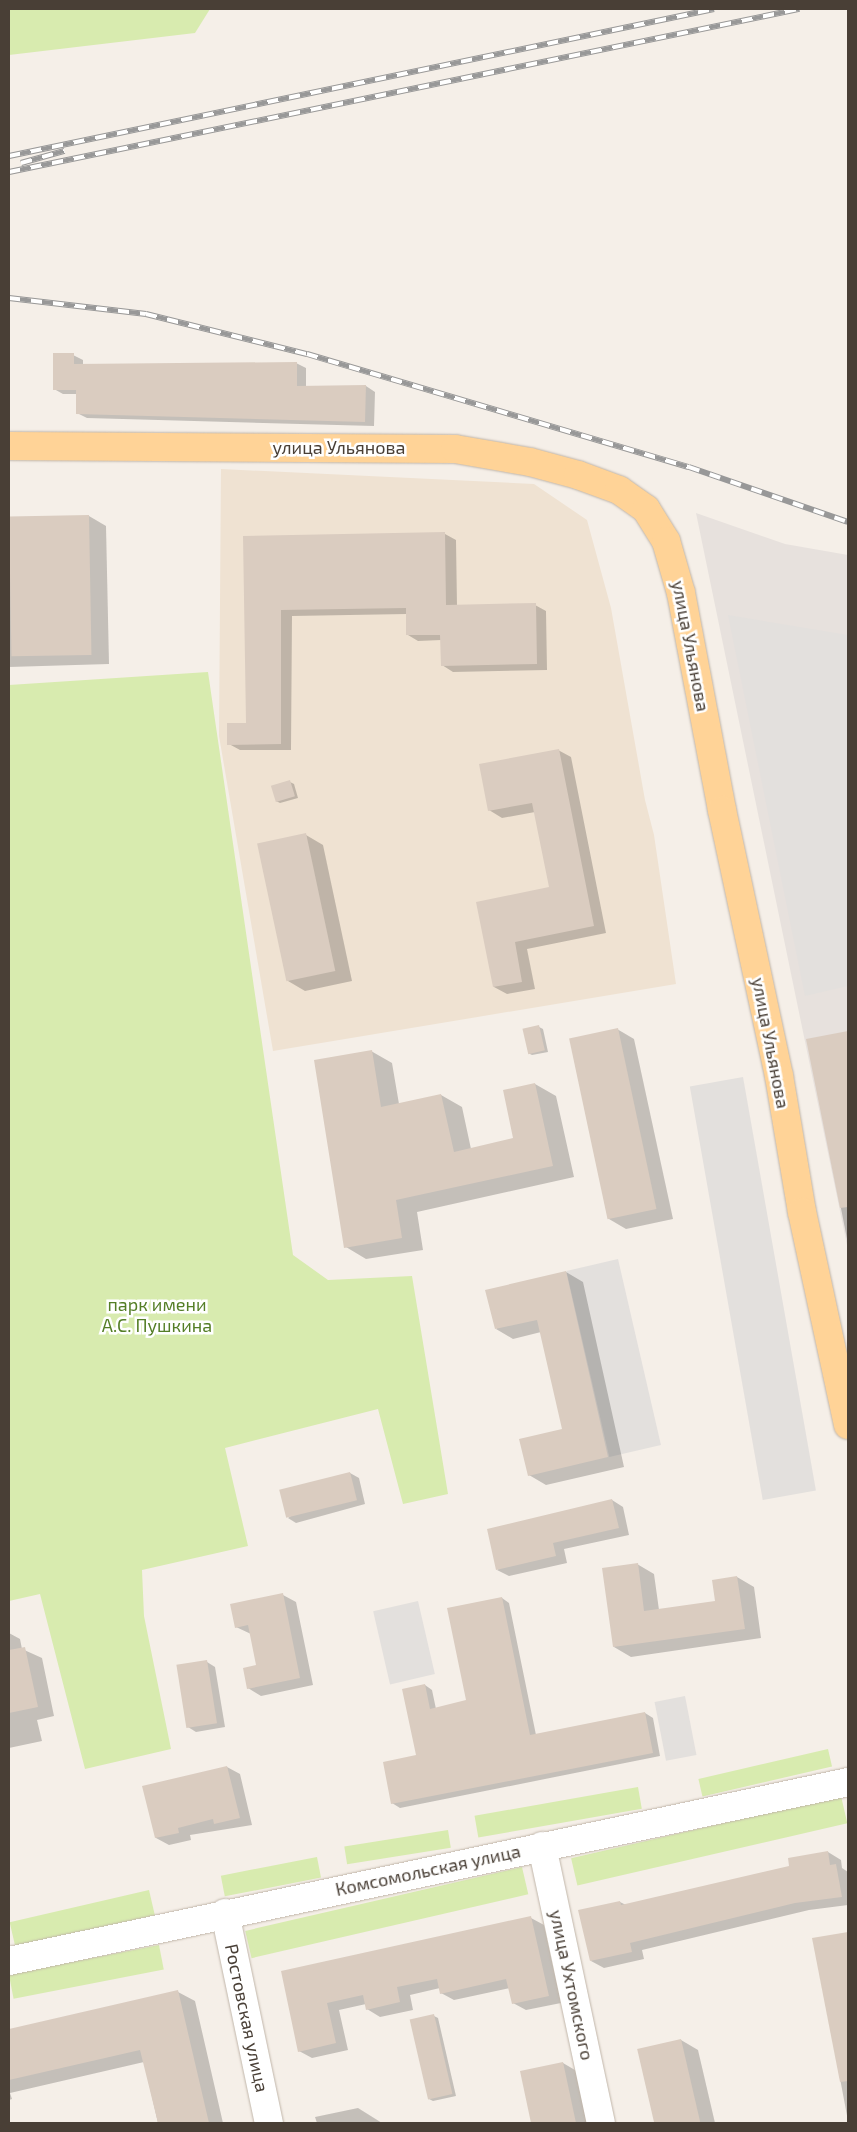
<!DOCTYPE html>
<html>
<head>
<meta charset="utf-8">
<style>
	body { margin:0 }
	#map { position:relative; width:857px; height:2132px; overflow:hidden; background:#f5efe8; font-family:"Exo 2",sans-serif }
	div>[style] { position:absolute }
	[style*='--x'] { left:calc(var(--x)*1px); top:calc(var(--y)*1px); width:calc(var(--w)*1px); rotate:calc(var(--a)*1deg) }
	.industrial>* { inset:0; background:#e7e1dd }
	.education>* { inset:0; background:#efe2d2 }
	.green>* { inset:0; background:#d8ebaf; transform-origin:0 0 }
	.parking>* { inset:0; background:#e3e0dd; transform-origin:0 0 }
	.shadow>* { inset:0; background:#0003 }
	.building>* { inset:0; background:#daccc0; transform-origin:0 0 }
	.roads { filter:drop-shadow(0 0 1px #c1b6aa) drop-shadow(0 0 1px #c1b6aa) }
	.minor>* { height:28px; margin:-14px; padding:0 14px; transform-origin:14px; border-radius:14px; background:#fff }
	.major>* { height:28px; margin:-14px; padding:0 14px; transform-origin:14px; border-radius:14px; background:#ffd397 }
	.rail>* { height:5.5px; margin-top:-2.75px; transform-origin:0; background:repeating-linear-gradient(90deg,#fff 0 11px,#989898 0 22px); box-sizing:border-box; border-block:1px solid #989898 }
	span { translate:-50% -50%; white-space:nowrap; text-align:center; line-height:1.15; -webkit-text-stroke:5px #fff; paint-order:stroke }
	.street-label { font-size:18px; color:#493f36 }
	.park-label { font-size:18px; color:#547e26 }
	.frame { position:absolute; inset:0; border:10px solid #493f36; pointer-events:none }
</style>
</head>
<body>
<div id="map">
	<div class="industrial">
		<i style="clip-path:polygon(696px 513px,785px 544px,848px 555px,848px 1250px)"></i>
	</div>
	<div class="education">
		<i style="clip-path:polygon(221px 469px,534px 484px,587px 520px,611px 608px,645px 800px,654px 835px,676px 984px,273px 1051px,219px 736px)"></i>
	</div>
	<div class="green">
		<i style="clip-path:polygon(9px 9px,210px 9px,195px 33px,9px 55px)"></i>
		<i style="clip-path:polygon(208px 672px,293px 1255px,328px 1280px,412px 1276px,448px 1494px,403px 1504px,378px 1409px,225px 1448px,248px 1546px,142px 1570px,144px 1616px,171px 1749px,85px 1769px,40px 1594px,9px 1601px,9px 685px)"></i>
		<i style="left:828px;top:1749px;width:18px;height:133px;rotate:77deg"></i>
		<i style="left:638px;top:1787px;width:22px;height:166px;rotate:80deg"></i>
		<i style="left:841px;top:1796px;width:28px;height:277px;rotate:77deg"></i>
		<i style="left:448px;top:1830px;width:18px;height:105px;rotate:81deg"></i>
		<i style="left:317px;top:1857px;width:21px;height:98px;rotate:79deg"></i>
		<i style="left:522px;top:1867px;width:28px;height:284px;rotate:77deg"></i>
		<i style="left:149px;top:1890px;width:26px;height:143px;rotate:77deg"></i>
		<i style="left:159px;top:1945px;width:25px;height:153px;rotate:79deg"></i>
	</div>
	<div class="parking">
		<i style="clip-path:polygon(728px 615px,848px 635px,848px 986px,805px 996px)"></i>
		<i style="left:743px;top:1077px;width:420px;height:54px;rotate:80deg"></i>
		<i style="left:618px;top:1259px;width:191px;height:53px;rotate:77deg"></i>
		<i style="left:418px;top:1601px;width:75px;height:46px;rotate:77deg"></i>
		<i style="left:685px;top:1696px;width:60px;height:31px;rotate:79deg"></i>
	</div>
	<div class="shadow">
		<i style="clip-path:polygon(73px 355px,83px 360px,83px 365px,296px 363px,306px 368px,306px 387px,366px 386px,375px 392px,374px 426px,87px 418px,77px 413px,77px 394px,63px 394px,54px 389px)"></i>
		<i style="clip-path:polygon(89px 516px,106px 526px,109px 664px,9px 667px,9px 518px)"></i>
		<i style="clip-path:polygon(445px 534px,456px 540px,457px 606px,535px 605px,546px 611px,547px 670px,453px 672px,442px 665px,441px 640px,418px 641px,408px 635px,407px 614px,292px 616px,291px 750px,240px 750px,229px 744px,247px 724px,244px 537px)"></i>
		<i style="clip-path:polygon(558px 750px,571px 757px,606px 933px,527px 949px,535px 989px,507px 994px,494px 987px,477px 903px,550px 888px,535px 812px,502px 818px,489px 810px)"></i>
		<i style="clip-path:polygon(290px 782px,294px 784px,298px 798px,280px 803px,276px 801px)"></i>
		<i style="clip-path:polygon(306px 835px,323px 845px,352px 981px,305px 991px,288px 981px)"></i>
		<i style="clip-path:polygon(539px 1027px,543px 1029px,548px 1052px,532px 1055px,528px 1053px)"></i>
		<i style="clip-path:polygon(617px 1029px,634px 1039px,673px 1219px,626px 1229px,609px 1219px)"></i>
		<i style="clip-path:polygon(848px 1032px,848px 1244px,808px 1040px)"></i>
		<i style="clip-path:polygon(371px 1051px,392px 1063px,399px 1104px,441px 1095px,462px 1107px,471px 1149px,515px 1139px,535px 1084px,556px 1096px,574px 1177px,417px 1212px,423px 1250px,366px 1259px,346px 1247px)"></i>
		<i style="clip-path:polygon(566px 1272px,583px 1282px,624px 1467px,546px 1485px,529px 1475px,564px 1430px,541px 1332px,513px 1339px,496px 1329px)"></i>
		<i style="clip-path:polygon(350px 1473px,359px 1478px,365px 1504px,296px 1523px,288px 1518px)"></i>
		<i style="clip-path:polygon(612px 1500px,623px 1507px,629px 1535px,564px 1549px,567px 1563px,509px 1576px,497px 1570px)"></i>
		<i style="clip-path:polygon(637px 1564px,654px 1574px,659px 1610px,716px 1602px,737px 1577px,754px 1587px,761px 1638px,631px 1657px,614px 1647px)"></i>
		<i style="clip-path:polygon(283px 1595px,296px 1602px,313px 1685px,261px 1696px,248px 1688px,258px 1666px,251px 1634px,236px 1627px)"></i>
		<i style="clip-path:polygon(502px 1598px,509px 1603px,536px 1735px,645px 1713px,653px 1718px,660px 1756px,400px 1808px,392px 1803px,417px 1756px,425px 1685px,432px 1690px,436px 1709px,468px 1701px)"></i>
		<i style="clip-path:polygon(9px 1633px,20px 1639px,22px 1649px,42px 1658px,54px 1716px,37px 1720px,42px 1741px,9px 1748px)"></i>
		<i style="clip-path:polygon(207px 1662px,215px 1667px,225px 1727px,196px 1732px,188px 1727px)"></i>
		<i style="clip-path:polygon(227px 1767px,240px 1774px,252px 1825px,190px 1835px,191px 1840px,169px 1845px,156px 1838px,144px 1787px)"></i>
		<i style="clip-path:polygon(828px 1852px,841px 1860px,842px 1868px,848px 1872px,848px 1905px,809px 1910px,642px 1950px,644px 1959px,604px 1968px,591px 1961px,620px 1902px,626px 1905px,790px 1867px)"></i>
		<i style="clip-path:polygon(531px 1918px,544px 1925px,561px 2003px,526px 2010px,513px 2003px,510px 1988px,454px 2000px,441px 1993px,440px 1988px,410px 1995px,413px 2010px,380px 2017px,367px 2009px,366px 2004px,339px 2010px,348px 2050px,312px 2058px,299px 2051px,282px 1972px)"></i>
		<i style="clip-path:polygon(848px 1933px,848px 2121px,814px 1939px)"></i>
		<i style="clip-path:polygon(178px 1992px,195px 2001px,223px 2123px,158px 2123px,144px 2062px,10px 2093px,12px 2099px,9px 2100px,9px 2030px)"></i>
		<i style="clip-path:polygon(434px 2016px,438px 2018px,456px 2096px,433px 2101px,429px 2099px)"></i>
		<i style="clip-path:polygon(681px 2040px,698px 2050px,715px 2123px,656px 2123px,639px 2050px)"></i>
		<i style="clip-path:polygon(563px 2063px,580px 2073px,590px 2123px,532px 2123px,521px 2072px)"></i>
		<i style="clip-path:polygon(358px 2108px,382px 2123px,317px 2123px,315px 2117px)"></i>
	</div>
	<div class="building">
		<i style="clip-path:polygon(53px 353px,74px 353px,74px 364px,297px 362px,297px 386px,366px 385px,365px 422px,76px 414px,76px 390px,53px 390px)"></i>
		<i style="left:89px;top:515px;width:140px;height:80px;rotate:89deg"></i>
		<i style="clip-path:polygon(445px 532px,446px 605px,536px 603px,537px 664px,441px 666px,440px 635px,406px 635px,406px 608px,281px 610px,281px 744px,227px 745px,227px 723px,246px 723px,243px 536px)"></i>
		<i style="clip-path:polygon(559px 749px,594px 926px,515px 942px,522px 982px,493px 987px,476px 902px,549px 887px,532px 803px,488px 811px,479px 764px)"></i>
		<i style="left:290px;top:780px;width:17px;height:20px;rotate:73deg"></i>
		<i style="left:306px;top:833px;width:141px;height:50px;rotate:78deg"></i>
		<i style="left:539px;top:1025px;width:26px;height:17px;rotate:77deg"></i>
		<i style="left:618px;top:1028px;width:185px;height:50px;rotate:78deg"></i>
		<i style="clip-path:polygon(848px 1031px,848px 1207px,840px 1208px,806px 1039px)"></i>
		<i style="clip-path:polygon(372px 1050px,381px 1107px,441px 1094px,454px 1152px,513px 1138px,503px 1090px,535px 1083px,553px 1166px,396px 1200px,402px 1238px,344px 1248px,314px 1060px)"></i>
		<i style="clip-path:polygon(566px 1271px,608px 1457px,528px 1476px,519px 1439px,562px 1429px,537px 1320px,495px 1329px,485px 1290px)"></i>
		<i style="left:350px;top:1472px;width:29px;height:73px;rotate:76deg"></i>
		<i style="clip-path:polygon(612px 1499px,619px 1528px,553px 1543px,556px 1556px,496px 1570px,487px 1529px)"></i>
		<i style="clip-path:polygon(638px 1563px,644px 1611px,715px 1601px,712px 1580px,737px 1576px,745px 1629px,613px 1647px,602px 1568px)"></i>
		<i style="clip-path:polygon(283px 1593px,300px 1678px,247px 1689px,243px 1668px,256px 1665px,248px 1625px,235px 1628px,230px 1604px)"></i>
		<i style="clip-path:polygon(502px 1597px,530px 1735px,645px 1712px,653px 1753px,391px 1804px,383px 1762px,416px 1755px,402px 1689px,425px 1684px,430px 1709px,466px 1700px,447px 1608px)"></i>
		<i style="clip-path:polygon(25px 1647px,38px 1707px,9px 1713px,9px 1650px)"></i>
		<i style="left:207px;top:1660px;width:64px;height:31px;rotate:81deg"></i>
		<i style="clip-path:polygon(227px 1766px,240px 1818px,214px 1824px,213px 1819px,178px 1828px,179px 1833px,155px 1838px,142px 1786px)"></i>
		<i style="clip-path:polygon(828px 1851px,830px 1865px,836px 1864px,842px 1897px,795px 1903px,630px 1943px,632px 1952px,590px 1961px,578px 1910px,620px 1901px,621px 1905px,789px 1866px,788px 1858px)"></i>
		<i style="clip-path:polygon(531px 1916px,549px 1996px,512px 2004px,506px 1979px,440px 1994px,437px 1979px,397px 1987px,400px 2002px,366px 2010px,363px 1995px,327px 2003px,336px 2043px,298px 2052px,281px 1971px)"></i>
		<i style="clip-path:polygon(848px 1932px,848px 2081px,840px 2082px,812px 1938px)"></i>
		<i style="clip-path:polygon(178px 1990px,209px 2123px,158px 2123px,140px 2050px,9px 2080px,9px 2029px)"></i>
		<i style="left:434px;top:2014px;width:82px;height:25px;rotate:77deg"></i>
		<i style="left:681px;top:2039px;width:86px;height:45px;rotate:77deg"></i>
		<i style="clip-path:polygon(563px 2062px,576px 2123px,531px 2123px,520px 2071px)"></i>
	</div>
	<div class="roads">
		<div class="minor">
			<i style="--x:542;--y:1846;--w:283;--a:78"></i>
			<i style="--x:225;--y:1913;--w:215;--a:78.2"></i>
			<i style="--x:9;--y:1961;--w:858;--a:-12.04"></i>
		</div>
		<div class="major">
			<i style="--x:9;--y:446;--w:446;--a:0.4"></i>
			<i style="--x:455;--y:449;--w:76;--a:9.8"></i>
			<i style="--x:530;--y:462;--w:50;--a:15.2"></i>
			<i style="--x:578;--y:475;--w:44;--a:20.1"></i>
			<i style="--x:619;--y:490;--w:33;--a:35"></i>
			<i style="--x:646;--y:509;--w:38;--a:58"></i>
			<i style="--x:666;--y:541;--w:54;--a:73.9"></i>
			<i style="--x:681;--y:593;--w:221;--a:79.3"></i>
			<i style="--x:722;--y:810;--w:272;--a:77.9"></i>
			<i style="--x:779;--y:1076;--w:138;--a:80.4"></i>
			<i style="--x:802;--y:1212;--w:218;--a:77.8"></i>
		</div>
	</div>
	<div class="rail">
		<i style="--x:9;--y:156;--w:720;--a:-11.78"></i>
		<i style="--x:21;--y:163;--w:45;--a:-15.6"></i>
		<i style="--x:9;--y:172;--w:807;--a:-11.66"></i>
		<i style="--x:9;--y:298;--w:138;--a:6.7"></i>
		<i style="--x:146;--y:314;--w:166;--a:14"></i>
		<i style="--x:307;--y:354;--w:398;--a:16.5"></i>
		<i style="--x:689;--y:467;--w:168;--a:19.1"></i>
	</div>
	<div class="street-label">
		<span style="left:339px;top:447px">улица Ульянова</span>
		<span style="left:691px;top:646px;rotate:79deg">улица Ульянова</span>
		<span style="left:771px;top:1043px;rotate:79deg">улица Ульянова</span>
		<span style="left:428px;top:1870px;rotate:-12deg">Комсомольская улица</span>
		<span style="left:572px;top:1985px;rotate:78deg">улица Ухтомского</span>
		<span style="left:247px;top:2018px;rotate:78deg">Ростовская улица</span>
	</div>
	<div class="park-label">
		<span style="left:157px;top:1315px">парк имени<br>А.С. Пушкина</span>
	</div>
	<div class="frame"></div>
</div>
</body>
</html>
